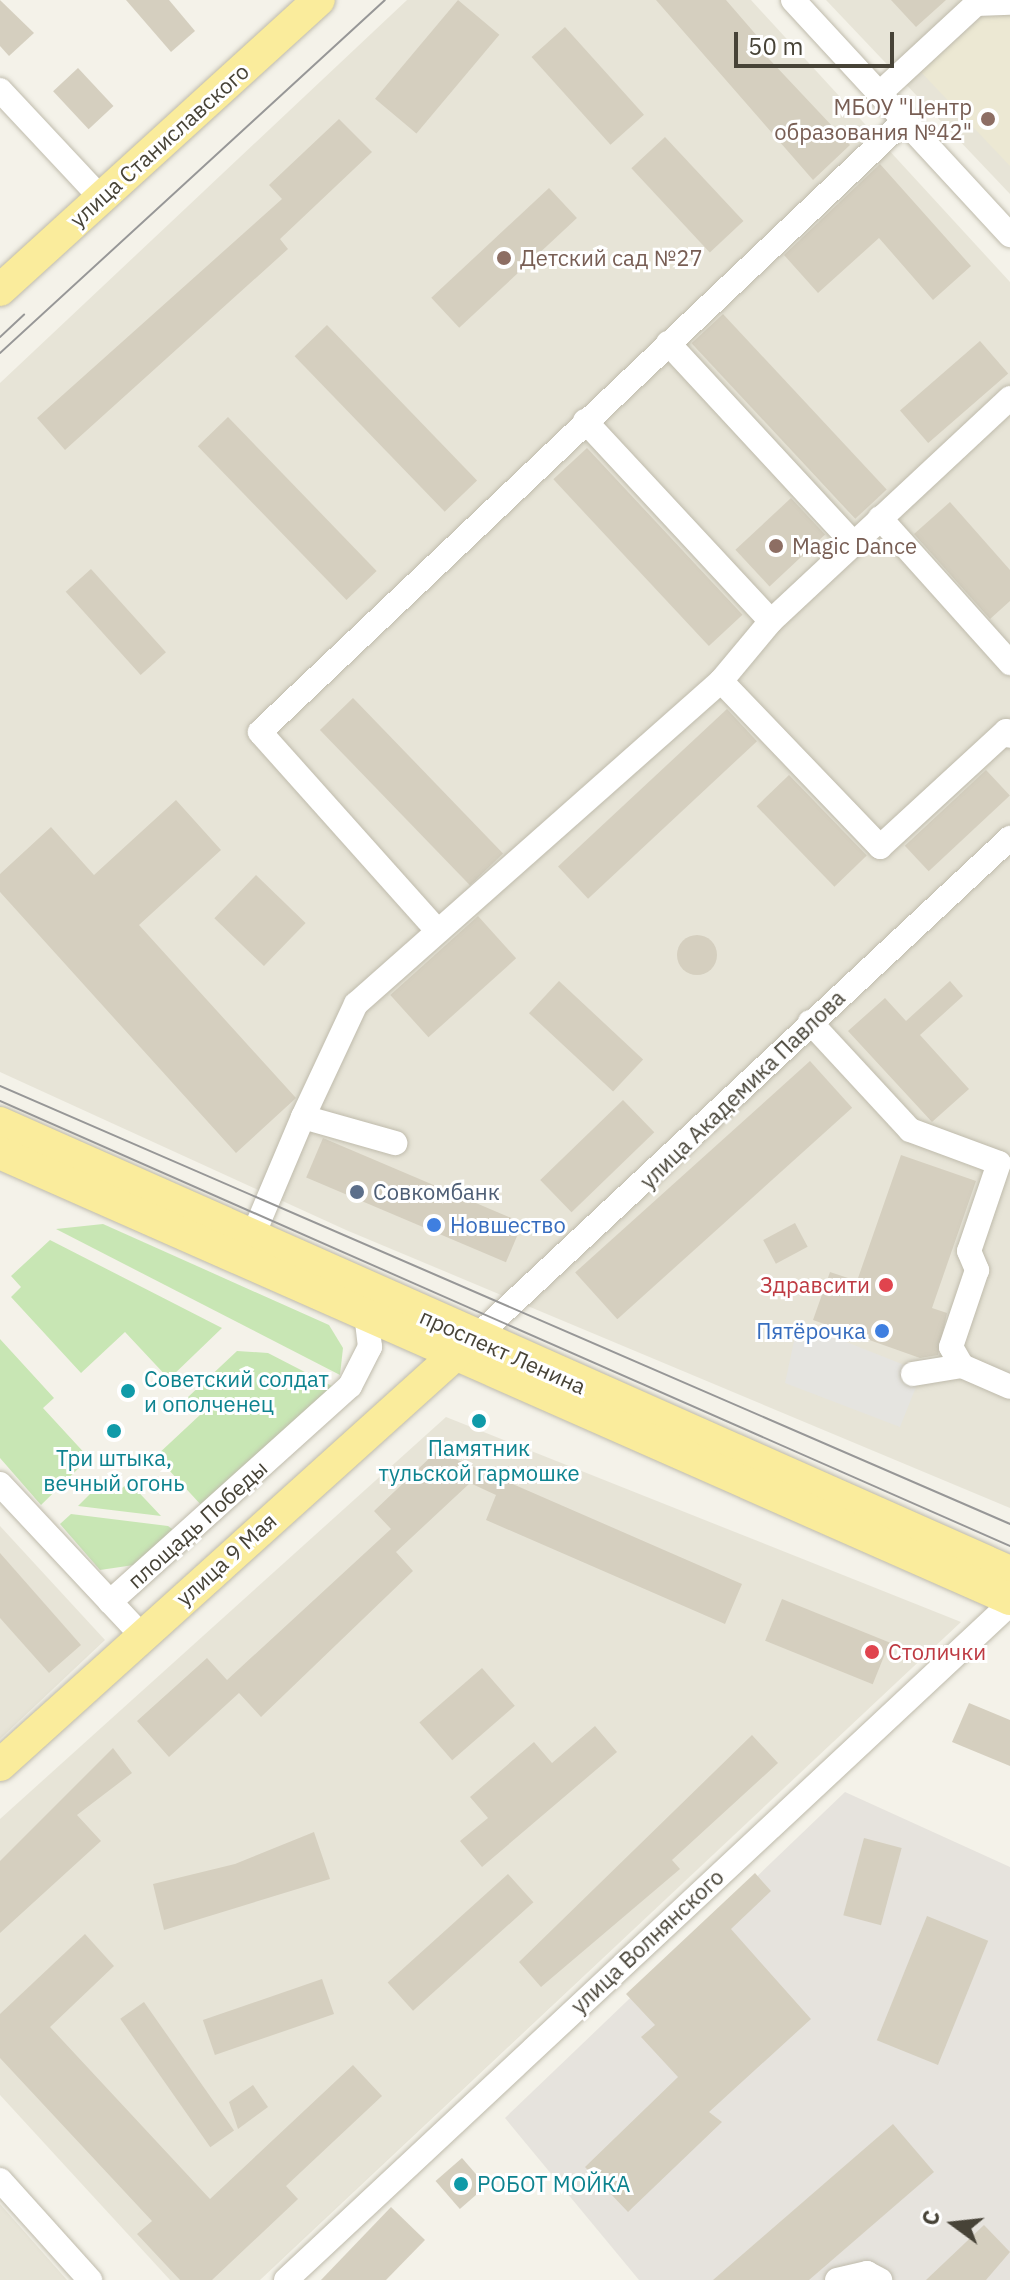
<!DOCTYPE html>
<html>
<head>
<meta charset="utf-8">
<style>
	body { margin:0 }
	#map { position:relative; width:1010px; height:2280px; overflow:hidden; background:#f4f2e9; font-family:"IBM Plex Sans",sans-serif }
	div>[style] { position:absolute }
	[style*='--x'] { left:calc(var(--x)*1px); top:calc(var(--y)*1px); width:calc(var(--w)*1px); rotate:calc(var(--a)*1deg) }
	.residential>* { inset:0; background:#e7e4d7 }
	.industrial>* { inset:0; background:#e6e3dd }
	.education>* { inset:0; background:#ece8d3 }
	.green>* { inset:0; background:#c8e6b4 }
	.parking>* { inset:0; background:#e5e4e0 }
	.building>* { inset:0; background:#d5cfbf; transform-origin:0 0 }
	.round { border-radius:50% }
	.roads { filter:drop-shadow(0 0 2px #bfbbac) drop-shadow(0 0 2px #bfbbac) }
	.minor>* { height:24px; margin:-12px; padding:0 12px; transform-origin:12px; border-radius:12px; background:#fff }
	.major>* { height:32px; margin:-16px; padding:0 16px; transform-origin:16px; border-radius:16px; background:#faec9c }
	.tram>* { height:2px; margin:-1px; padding:0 1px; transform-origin:1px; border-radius:1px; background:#979797 }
	.dots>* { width:22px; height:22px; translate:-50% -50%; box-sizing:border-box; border:4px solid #fff; border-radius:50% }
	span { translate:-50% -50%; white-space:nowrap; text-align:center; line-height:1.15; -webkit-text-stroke:6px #fff; paint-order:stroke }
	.education-label { font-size:22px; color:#785e54 }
	.right { translate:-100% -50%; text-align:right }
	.left { translate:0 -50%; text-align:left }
	.street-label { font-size:22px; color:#474337 }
	.service-label { font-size:22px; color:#4e5e75 }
	.shop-label { font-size:22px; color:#366cbe }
	.health-label { font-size:22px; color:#be3a42 }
	.culture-label { font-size:22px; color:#0d838f }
	.north { position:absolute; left:914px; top:2184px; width:80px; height:80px; -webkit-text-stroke:6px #fff; paint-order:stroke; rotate:285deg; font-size:22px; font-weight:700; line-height:32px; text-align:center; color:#474337 }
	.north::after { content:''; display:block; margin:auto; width:28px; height:36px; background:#474337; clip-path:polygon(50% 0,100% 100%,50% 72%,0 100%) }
	.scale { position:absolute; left:734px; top:32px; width:160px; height:36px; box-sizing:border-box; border:4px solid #474337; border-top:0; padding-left:10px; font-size:24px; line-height:28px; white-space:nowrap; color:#474337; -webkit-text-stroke:6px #fff; paint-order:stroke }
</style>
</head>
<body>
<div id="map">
	<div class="residential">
		<i style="clip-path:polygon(407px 0,751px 0,1010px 282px,1010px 1508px,346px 1230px,0 1072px,0 383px)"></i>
		<i style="clip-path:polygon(826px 0,1010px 0,1010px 194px)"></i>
		<i style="clip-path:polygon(446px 1417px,961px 1622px,260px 2280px,170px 2280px,0 2095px,0 1819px)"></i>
		<i style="clip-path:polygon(0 1526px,105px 1640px,0 1739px)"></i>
		<i style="clip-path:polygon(0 2204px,67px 2280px,0 2280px)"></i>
	</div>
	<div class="industrial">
		<i style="clip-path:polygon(845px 1792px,1010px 1867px,1010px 2280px,639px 2280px,505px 2118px)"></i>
	</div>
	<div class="education">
		<i style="clip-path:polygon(1010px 13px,1010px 166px,921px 72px,982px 17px)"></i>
	</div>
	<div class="green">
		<i style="clip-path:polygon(103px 1224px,329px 1325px,343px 1348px,340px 1375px,56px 1229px)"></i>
		<i style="clip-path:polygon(50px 1240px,222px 1328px,169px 1379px,125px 1332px,81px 1373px,11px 1297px,21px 1287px,11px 1276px)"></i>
		<i style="clip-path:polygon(0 1339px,54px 1398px,43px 1408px,89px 1458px,41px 1505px,0 1458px)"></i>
		<i style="clip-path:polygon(237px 1351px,268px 1353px,332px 1386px,202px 1506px,156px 1456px,201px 1414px,187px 1398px)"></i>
		<i style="clip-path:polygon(107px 1477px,120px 1490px,129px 1482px,161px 1516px,78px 1506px)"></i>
		<i style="clip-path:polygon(71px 1514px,168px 1526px,175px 1531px,134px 1565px,100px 1570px,60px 1524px)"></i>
	</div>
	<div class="parking">
		<i style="clip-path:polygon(806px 1326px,922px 1372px,900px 1427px,785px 1383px,797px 1327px)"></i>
	</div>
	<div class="building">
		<i style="clip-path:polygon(0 0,34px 33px,9px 56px,0 46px)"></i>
		<i style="clip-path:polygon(126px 0,169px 0,195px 31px,171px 52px)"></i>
		<i style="left:458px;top:0;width:54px;height:129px;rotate:40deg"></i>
		<i style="clip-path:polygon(656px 0,726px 0,758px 37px,752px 41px,850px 145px,813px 180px)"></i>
		<i style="clip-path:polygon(891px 0,946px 0,916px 27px)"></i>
		<i style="left:565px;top:27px;width:118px;height:45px;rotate:48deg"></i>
		<i style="left:78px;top:68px;width:52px;height:34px;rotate:47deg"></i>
		<i style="clip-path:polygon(339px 119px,372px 152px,280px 239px,288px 249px,65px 450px,37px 418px,282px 199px,269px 185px)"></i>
		<i style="left:665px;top:137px;width:115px;height:46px;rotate:47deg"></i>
		<i style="clip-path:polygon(880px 164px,971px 266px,933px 300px,879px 238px,818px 293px,784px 255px)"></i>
		<i style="left:549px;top:188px;width:41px;height:161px;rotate:47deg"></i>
		<i style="left:723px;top:314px;width:240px;height:43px;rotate:47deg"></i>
		<i style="left:327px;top:325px;width:216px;height:45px;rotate:46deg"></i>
		<i style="left:980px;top:341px;width:43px;height:106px;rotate:49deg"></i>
		<i style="left:228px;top:417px;width:214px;height:42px;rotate:46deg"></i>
		<i style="left:587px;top:448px;width:228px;height:46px;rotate:47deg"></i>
		<i style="left:791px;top:498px;width:50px;height:76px;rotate:47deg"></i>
		<i style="clip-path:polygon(950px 502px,1010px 570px,1010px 601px,990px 619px,914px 534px)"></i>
		<i style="left:91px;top:569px;width:112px;height:34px;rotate:48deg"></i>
		<i style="left:353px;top:698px;width:216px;height:46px;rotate:46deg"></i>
		<i style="left:727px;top:709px;width:44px;height:231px;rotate:47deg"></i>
		<i style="left:986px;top:770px;width:35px;height:111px;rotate:47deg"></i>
		<i style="left:789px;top:775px;width:112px;height:45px;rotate:46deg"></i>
		<i style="clip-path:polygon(176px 800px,221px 850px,139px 925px,296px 1098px,236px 1153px,0 892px,0 874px,51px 827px,94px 875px)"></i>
		<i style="left:256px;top:875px;width:69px;height:60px;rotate:44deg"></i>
		<i style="left:478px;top:916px;width:57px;height:118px;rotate:48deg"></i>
		<i class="round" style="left:677px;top:935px;width:40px;height:40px"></i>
		<i style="left:559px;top:981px;width:115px;height:44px;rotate:43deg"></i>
		<i style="clip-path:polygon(950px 981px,963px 996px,920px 1035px,969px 1089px,932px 1122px,848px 1031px,885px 998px,906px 1021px)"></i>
		<i style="left:810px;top:1061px;width:63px;height:316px;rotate:48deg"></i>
		<i style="left:623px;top:1100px;width:45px;height:115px;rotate:46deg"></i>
		<i style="left:323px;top:1138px;width:217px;height:43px;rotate:23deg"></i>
		<i style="clip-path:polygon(901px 1155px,976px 1181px,932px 1308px,947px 1313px,938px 1355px,920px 1358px,813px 1320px,830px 1272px,857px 1281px)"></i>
		<i style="left:795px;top:1223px;width:27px;height:36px;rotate:62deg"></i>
		<i style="clip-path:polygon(437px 1451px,742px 1584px,725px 1624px,486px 1520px,496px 1495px,470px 1483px,396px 1552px,413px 1571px,261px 1717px,239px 1693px,169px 1757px,137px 1721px,207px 1658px,227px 1680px,391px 1529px,374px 1511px)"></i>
		<i style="clip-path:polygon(0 1553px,81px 1645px,49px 1673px,0 1618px)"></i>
		<i style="left:782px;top:1599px;width:116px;height:45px;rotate:22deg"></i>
		<i style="left:482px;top:1668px;width:50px;height:83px;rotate:49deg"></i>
		<i style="clip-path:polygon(969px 1703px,1010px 1720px,1010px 1766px,952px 1742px)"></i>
		<i style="clip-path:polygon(595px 1726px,617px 1752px,482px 1867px,460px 1841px,488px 1818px,470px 1797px,534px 1742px,552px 1763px)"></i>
		<i style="clip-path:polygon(752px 1735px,778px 1763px,672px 1860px,680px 1869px,541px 1987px,519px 1962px)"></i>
		<i style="clip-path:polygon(113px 1748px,132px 1773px,77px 1815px,101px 1841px,0 1933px,0 1861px)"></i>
		<i style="clip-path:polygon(314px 1832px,330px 1879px,164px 1930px,153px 1884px,235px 1864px)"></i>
		<i style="left:864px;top:1838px;width:39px;height:80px;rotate:15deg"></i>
		<i style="clip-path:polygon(755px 1873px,771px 1891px,731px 1929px,811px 2019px,709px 2112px,722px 2122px,628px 2212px,585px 2167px,678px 2077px,641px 2037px,655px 2025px,626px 1994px)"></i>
		<i style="left:508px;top:1874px;width:38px;height:162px;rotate:48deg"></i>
		<i style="left:927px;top:1916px;width:66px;height:134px;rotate:22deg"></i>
		<i style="clip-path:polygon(85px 1934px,114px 1966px,50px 2027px,210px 2199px,353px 2065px,382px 2096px,286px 2186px,298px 2199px,212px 2280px,180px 2280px,137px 2234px,152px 2221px,0 2058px,0 2014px)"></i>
		<i style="left:322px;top:1979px;width:37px;height:126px;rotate:71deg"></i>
		<i style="left:144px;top:2002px;width:157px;height:29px;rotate:55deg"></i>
		<i style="clip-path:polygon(253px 2085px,268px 2107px,238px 2129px,229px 2102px)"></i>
		<i style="clip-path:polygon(893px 2124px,934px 2172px,809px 2280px,713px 2280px)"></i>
		<i style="left:462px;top:2158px;width:37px;height:35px;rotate:49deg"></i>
		<i style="clip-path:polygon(391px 2207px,425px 2240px,386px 2280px,321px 2280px)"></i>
		<i style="clip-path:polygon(984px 2225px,1010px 2252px,986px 2280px,926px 2280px)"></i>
	</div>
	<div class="roads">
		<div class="minor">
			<i style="--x:793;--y:0;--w:320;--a:47.3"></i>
			<i style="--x:0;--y:90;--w:148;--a:46.9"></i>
			<i style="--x:880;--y:93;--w:131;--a:-42.8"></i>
			<i style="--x:976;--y:4;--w:34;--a:-2"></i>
			<i style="--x:668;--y:343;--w:272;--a:47.2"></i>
			<i style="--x:585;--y:421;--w:273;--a:47.1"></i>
			<i style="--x:880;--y:518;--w:195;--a:48.1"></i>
			<i style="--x:721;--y:681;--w:230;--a:46.2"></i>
			<i style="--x:880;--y:847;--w:171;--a:-42.6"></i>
			<i style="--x:1006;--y:731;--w:6;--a:51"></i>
			<i style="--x:436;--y:929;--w:264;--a:-131.8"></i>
			<i style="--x:260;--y:732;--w:889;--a:-43.5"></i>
			<i style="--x:810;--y:1022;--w:147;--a:47.2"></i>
			<i style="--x:910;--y:1130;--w:95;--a:20.3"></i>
			<i style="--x:999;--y:1163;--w:93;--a:108.8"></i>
			<i style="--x:969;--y:1251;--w:21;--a:67"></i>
			<i style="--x:977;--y:1270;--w:81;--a:108.7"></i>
			<i style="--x:951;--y:1347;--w:22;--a:60"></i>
			<i style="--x:962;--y:1366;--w:52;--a:23.6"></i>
			<i style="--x:303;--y:1117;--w:125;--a:-64.9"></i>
			<i style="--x:356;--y:1004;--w:487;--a:-41.5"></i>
			<i style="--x:721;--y:681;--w:78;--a:-50.2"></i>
			<i style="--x:771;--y:621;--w:327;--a:-43"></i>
			<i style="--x:251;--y:1240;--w:134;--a:-67.1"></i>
			<i style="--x:303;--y:1117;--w:96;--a:15.8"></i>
			<i style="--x:474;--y:1339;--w:734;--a:-43.07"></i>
			<i style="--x:913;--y:1374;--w:50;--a:-9.3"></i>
			<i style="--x:0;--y:1484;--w:208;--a:46.9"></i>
			<i style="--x:110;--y:1602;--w:323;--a:-42"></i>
			<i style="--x:350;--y:1386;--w:44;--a:-62.9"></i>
			<i style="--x:370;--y:1347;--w:42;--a:-96.8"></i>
			<i style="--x:0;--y:2180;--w:135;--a:48"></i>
			<i style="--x:286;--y:2280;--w:991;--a:-43.04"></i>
			<i style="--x:837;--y:2280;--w:31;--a:-13"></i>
			<i style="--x:867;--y:2273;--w:15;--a:28"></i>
		</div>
		<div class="major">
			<i style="--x:0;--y:290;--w:431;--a:-42.3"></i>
			<i style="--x:0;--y:1123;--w:1105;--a:23.97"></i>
			<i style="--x:0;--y:1153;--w:1104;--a:23.83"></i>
			<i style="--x:0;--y:1765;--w:629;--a:-42.03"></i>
		</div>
	</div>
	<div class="tram">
		<i style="--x:0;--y:337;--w:33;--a:-43"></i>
		<i style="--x:0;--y:353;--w:522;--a:-42.52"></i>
		<i style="--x:0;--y:1086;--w:1101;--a:23.44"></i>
		<i style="--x:0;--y:1101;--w:1104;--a:23.78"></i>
	</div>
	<div class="dots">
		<i style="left:988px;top:119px;background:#8d6e63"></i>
		<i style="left:504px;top:258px;background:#8d6e63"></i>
		<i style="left:776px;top:546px;background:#8d6e63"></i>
		<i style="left:357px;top:1192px;background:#5c6f8a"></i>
		<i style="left:434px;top:1225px;background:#3f7fe0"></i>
		<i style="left:886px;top:1285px;background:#e0444e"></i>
		<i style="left:882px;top:1331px;background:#3f7fe0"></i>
		<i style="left:128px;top:1391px;background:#0f9aa8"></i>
		<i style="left:479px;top:1421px;background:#0f9aa8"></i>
		<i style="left:114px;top:1431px;background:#0f9aa8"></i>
		<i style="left:872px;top:1652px;background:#e0444e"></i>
		<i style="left:461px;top:2184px;background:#0f9aa8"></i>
	</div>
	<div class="education-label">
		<span class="right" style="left:972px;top:119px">МБОУ "Центр<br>образования №42"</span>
		<span class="left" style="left:520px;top:258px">Детский сад №27</span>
		<span class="left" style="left:792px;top:546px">Magic Dance</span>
	</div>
	<div class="street-label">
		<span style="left:159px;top:145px;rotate:-42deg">улица Станиславского</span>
		<span style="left:742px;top:1089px;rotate:-44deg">улица Академика Павлова</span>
		<span style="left:503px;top:1351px;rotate:24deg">проспект Ленина</span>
		<span style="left:197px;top:1524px;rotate:-42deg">площадь Победы</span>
		<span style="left:226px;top:1559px;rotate:-42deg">улица 9 Мая</span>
		<span style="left:647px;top:1941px;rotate:-43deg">улица Волнянского</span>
	</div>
	<div class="service-label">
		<span class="left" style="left:373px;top:1192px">Совкомбанк</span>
	</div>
	<div class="shop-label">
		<span class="left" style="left:450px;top:1225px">Новшество</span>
		<span class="right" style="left:866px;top:1331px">Пятёрочка</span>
	</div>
	<div class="health-label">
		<span class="right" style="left:870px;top:1285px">Здравсити</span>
		<span class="left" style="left:888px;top:1652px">Столички</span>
	</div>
	<div class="culture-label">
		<span class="left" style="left:144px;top:1391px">Советский солдат<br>и ополченец</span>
		<span style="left:479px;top:1460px">Памятник<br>тульской гармошке</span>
		<span style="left:114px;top:1470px">Три штыка,<br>вечный огонь</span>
		<span class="left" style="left:477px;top:2184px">РОБОТ МОЙКА</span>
	</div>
	<div class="north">С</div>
	<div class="scale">50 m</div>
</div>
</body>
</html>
